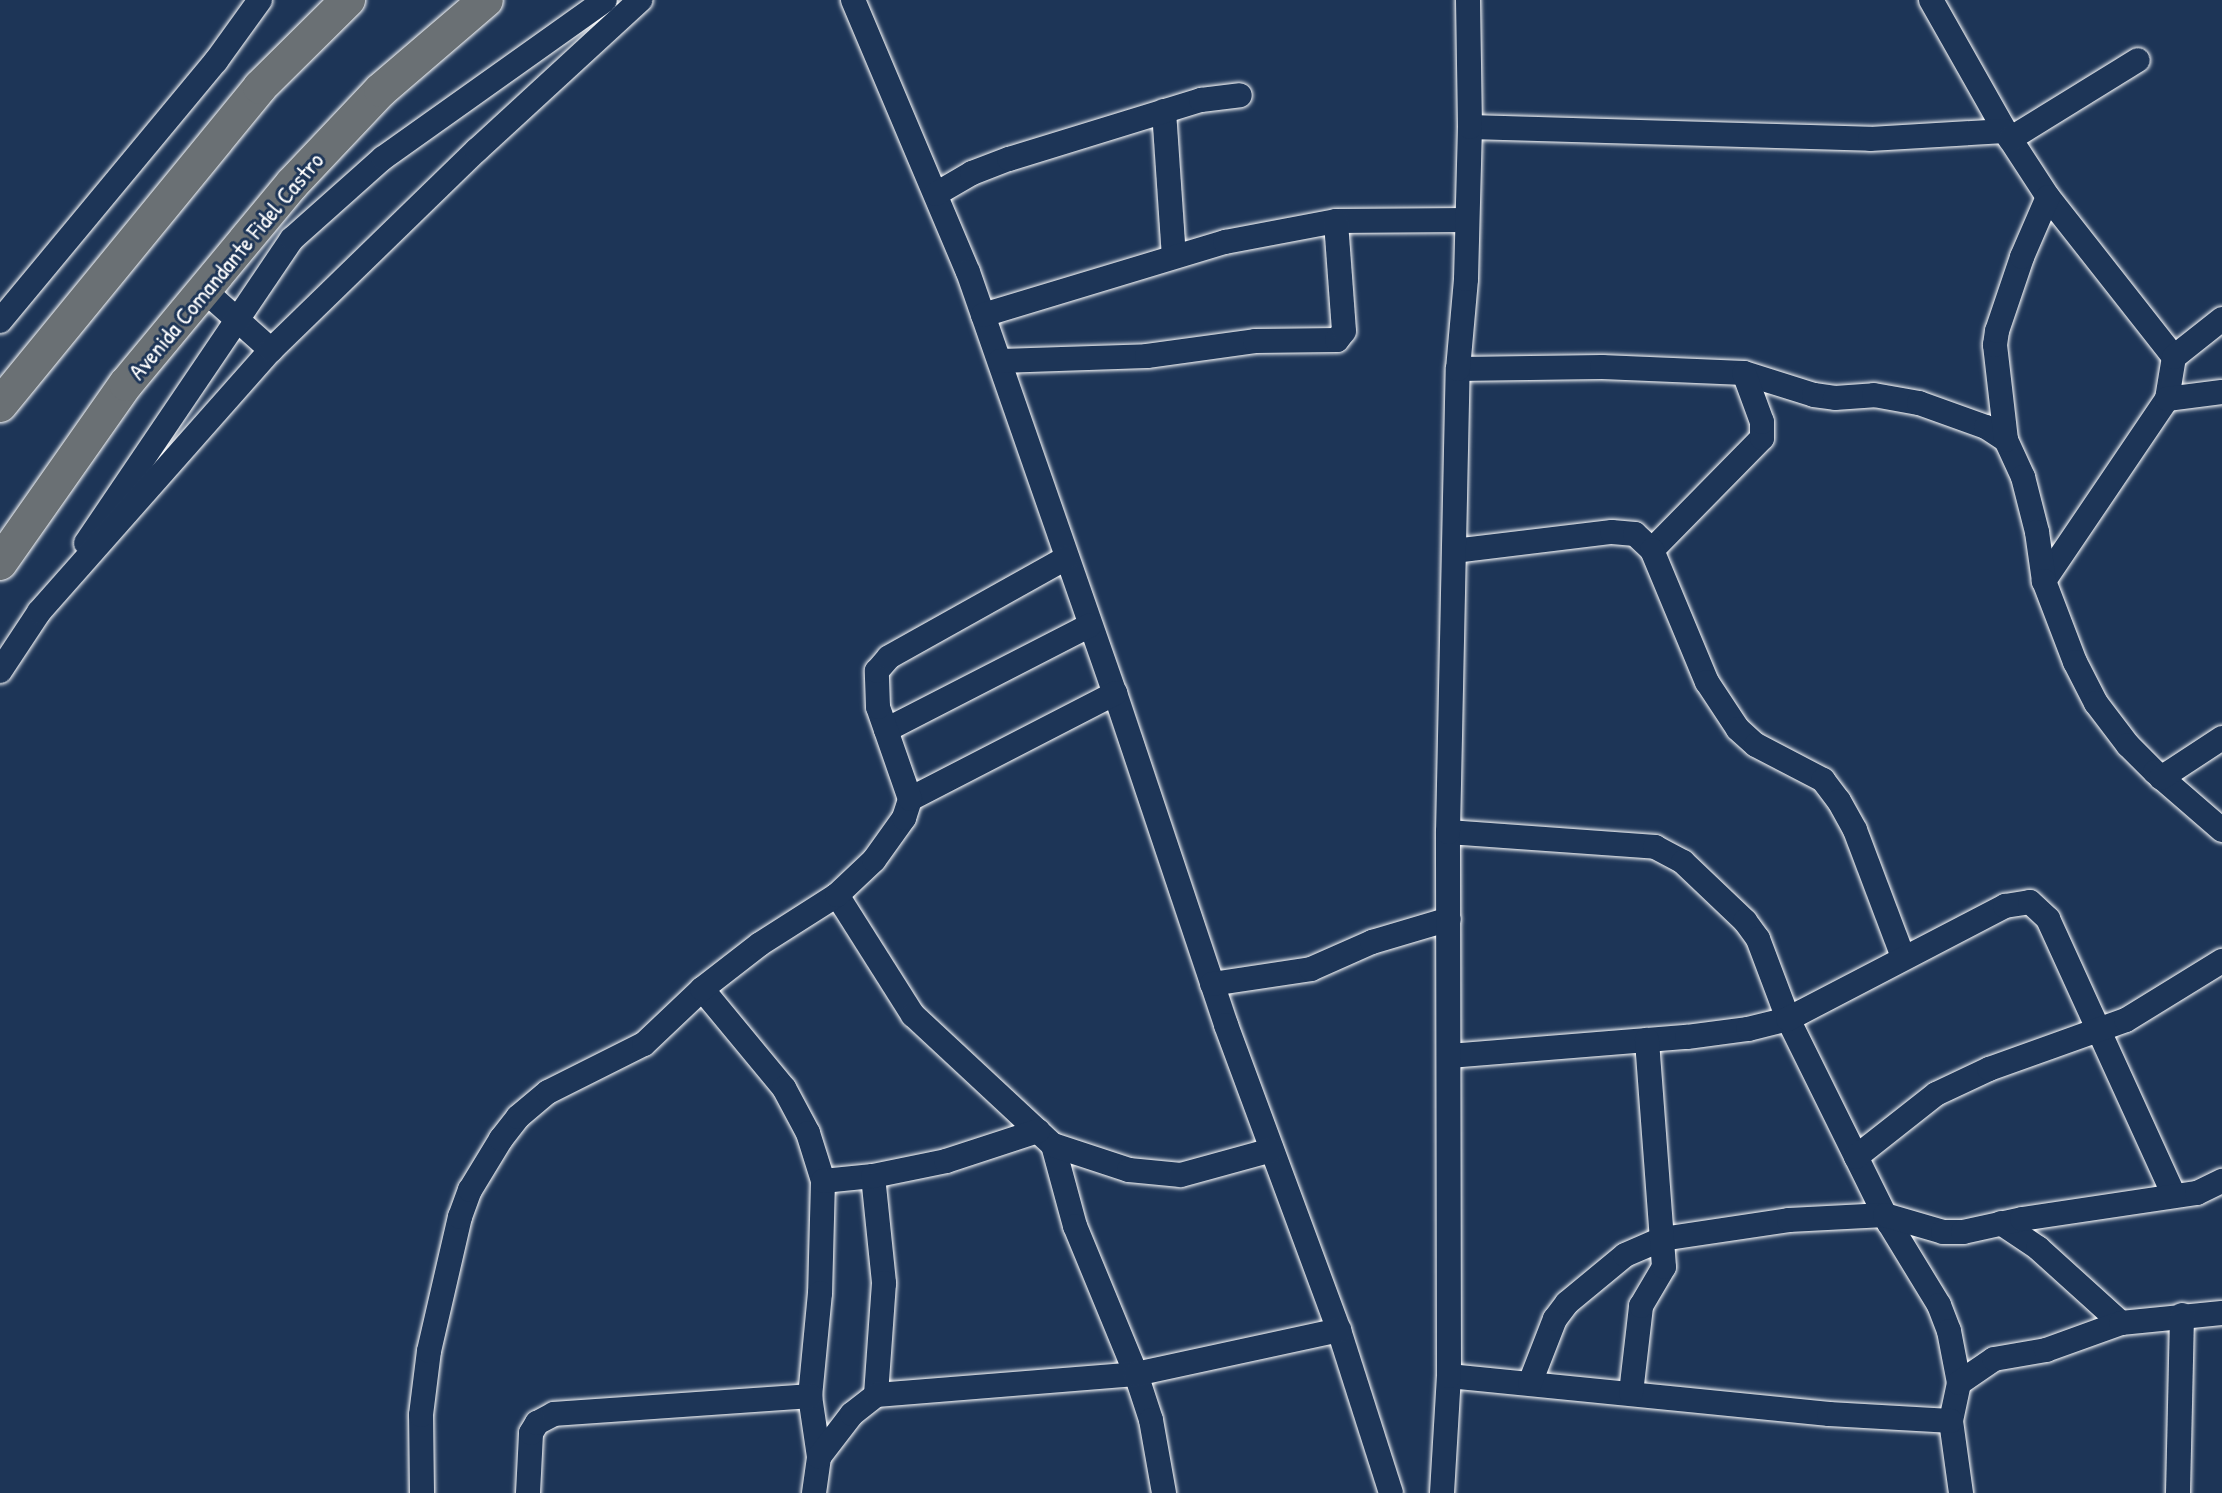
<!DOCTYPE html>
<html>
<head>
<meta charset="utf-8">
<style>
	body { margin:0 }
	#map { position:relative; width:2222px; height:1493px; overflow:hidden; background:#1d3557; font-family:"Patrick Hand",sans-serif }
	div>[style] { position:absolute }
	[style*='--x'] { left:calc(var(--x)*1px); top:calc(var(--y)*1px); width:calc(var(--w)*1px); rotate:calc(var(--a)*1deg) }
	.roads { filter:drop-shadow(0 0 2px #fff) drop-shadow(0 0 2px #fff) }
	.minor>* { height:24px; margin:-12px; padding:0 12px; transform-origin:12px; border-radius:12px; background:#1d3557 }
	.highway>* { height:34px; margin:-17px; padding:0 17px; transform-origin:17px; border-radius:17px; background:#6a7074 }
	span { translate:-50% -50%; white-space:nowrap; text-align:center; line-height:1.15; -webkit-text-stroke:6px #1d3557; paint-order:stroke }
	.street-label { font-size:24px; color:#fff }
</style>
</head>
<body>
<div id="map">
	<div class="roads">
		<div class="minor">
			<i style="--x:853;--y:0;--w:295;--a:67.1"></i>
			<i style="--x:968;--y:272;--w:446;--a:70.8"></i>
			<i style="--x:1115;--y:693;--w:350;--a:71.5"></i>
			<i style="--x:1226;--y:1025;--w:325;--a:69.7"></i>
			<i style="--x:1339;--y:1330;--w:171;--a:72.3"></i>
			<i style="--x:1931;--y:0;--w:150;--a:60.5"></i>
			<i style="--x:2005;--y:131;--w:79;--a:56.9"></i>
			<i style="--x:2048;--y:197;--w:204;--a:51.8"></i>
			<i style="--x:2174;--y:357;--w:43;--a:99.5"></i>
			<i style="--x:2167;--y:399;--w:220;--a:124.1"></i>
			<i style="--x:1164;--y:111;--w:145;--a:86.1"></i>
			<i style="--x:1470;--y:127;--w:400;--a:1.7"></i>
			<i style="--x:1870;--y:139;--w:135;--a:-3.4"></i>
			<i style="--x:2010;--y:139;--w:150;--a:-31.7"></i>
			<i style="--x:936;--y:194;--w:42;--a:-30.3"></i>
			<i style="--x:972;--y:173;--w:40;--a:-21"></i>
			<i style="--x:1009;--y:159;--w:201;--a:-17.1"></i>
			<i style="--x:1201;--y:100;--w:39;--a:-7"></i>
			<i style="--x:204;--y:290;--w:90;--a:41.8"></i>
			<i style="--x:983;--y:315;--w:253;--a:-16.8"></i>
			<i style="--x:1225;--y:242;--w:113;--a:-10.7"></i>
			<i style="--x:1336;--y:221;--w:130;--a:-0.4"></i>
			<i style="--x:0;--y:321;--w:338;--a:-50.3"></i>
			<i style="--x:216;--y:61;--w:75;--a:-54.2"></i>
			<i style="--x:2174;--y:357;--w:61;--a:-38.4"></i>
			<i style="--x:1000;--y:361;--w:147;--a:-1.9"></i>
			<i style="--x:1147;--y:356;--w:109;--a:-7.9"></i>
			<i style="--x:1255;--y:341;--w:82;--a:-0.7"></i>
			<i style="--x:1337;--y:340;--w:11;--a:-52"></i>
			<i style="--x:1344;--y:331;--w:110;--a:-94.2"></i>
			<i style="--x:1458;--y:369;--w:144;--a:-0.8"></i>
			<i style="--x:1602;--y:367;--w:142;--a:2.4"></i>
			<i style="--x:1744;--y:373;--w:73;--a:17.4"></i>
			<i style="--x:1814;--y:395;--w:21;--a:8"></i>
			<i style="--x:1835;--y:398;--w:39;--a:-4"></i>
			<i style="--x:1874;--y:395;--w:46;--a:10.1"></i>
			<i style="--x:1919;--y:403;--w:71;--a:19.7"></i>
			<i style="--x:1986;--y:427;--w:24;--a:33"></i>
			<i style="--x:2006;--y:440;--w:41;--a:65.3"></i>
			<i style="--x:2023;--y:477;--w:57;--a:75.7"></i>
			<i style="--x:2037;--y:532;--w:49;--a:81.9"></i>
			<i style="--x:2044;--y:581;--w:87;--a:69.1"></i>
			<i style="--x:2075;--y:662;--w:46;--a:62.9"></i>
			<i style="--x:2096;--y:703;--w:53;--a:52.7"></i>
			<i style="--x:2128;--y:745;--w:38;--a:45"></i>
			<i style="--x:2155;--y:772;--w:89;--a:40.9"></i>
			<i style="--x:2167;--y:399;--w:55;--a:-7.3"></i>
			<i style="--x:2006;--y:440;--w:96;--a:-96.6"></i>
			<i style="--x:1995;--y:345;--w:14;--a:-82"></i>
			<i style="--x:1997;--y:331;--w:78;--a:-71.3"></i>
			<i style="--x:2022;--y:257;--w:65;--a:-66.6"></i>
			<i style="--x:86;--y:543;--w:367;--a:-55.9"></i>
			<i style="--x:292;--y:239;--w:122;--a:-41.7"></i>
			<i style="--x:383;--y:158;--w:272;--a:-35.4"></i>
			<i style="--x:1652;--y:550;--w:157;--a:-45.5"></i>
			<i style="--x:1762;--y:438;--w:16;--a:-90"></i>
			<i style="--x:1762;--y:422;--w:52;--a:-110.2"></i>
			<i style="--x:1454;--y:551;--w:159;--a:-6.9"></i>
			<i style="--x:1612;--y:532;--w:23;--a:5"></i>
			<i style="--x:1635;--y:534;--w:23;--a:43"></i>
			<i style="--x:1652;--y:550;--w:143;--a:67.4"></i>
			<i style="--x:1707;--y:682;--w:56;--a:56.6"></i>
			<i style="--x:1738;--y:729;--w:24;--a:42"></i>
			<i style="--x:1756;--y:745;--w:76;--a:27.6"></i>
			<i style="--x:1823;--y:780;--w:26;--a:53"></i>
			<i style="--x:1839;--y:801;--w:33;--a:61"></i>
			<i style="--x:1855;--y:830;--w:136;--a:69.3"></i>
			<i style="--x:0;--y:671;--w:71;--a:-56.5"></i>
			<i style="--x:39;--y:612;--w:350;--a:-48.5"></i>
			<i style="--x:271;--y:350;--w:287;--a:-44.2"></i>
			<i style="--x:477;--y:150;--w:222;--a:-42.6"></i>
			<i style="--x:886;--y:730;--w:229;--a:-27.2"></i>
			<i style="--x:2161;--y:778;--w:73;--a:-33.3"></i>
			<i style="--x:910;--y:799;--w:231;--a:-27.3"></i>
			<i style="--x:1448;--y:832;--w:208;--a:4.1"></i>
			<i style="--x:1655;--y:847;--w:32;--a:28"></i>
			<i style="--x:1683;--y:862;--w:86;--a:43.6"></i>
			<i style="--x:1745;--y:921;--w:22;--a:54"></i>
			<i style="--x:1758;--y:939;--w:85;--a:69.4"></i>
			<i style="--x:1788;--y:1019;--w:228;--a:63.7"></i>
			<i style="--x:1889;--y:1223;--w:96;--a:58.6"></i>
			<i style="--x:1939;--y:1305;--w:28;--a:69"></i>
			<i style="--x:1949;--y:1331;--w:53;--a:79.1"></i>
			<i style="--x:1959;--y:1383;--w:39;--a:102"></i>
			<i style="--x:1951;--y:1421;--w:73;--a:82.1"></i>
			<i style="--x:837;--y:895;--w:142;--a:57.7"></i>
			<i style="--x:913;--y:1015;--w:191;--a:42.9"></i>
			<i style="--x:1053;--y:1145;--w:84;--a:74.8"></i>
			<i style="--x:1075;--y:1226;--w:160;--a:67.6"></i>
			<i style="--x:1136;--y:1374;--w:48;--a:71.9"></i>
			<i style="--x:1151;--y:1420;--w:74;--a:79.9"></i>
			<i style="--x:1212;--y:984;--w:100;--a:-8.6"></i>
			<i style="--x:1311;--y:969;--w:67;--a:-23.9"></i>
			<i style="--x:1372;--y:942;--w:80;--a:-16.6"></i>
			<i style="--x:702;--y:989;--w:129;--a:50.4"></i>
			<i style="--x:784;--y:1088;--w:51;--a:61.9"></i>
			<i style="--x:808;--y:1133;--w:50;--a:72.6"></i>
			<i style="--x:823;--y:1181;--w:112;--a:91.5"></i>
			<i style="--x:820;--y:1293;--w:103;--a:95.5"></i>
			<i style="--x:810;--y:1396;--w:62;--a:81.6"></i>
			<i style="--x:1449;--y:1056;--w:239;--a:-4.6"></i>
			<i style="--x:1687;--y:1037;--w:62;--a:-7.5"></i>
			<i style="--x:1748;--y:1029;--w:41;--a:-14"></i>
			<i style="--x:1788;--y:1019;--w:245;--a:-27.5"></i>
			<i style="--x:2005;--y:906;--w:25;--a:-9"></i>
			<i style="--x:2030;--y:902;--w:25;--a:43"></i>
			<i style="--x:2048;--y:919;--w:304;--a:65.5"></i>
			<i style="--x:1053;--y:1145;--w:80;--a:18.2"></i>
			<i style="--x:1129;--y:1170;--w:52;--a:5.5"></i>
			<i style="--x:1181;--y:1175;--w:94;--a:-15.4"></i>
			<i style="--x:1856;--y:1157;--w:102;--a:-38.2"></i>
			<i style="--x:1936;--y:1094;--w:59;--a:-25.3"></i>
			<i style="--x:1989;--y:1069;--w:145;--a:-19.7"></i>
			<i style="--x:2126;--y:1020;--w:113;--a:-31.6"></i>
			<i style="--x:873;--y:1176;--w:108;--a:84.1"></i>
			<i style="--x:884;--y:1283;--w:112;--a:94.1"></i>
			<i style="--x:823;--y:1181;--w:50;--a:-5.7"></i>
			<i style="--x:873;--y:1176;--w:75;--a:-11.6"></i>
			<i style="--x:946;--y:1161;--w:97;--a:-18.1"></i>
			<i style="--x:2001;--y:1223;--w:45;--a:34"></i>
			<i style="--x:2038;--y:1248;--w:112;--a:42.1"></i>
			<i style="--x:1449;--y:1376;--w:382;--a:5.7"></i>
			<i style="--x:1829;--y:1414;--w:122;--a:3.3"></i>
			<i style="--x:1530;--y:1383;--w:69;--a:-68.7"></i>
			<i style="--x:1555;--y:1319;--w:20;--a:-53"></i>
			<i style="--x:1567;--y:1303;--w:75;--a:-39.6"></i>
			<i style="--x:1625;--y:1255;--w:40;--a:-23.4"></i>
			<i style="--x:1662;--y:1239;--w:128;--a:-8.5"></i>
			<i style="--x:1789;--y:1220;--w:96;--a:-3"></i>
			<i style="--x:1885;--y:1215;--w:60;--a:16.3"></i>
			<i style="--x:1943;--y:1232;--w:20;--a:0"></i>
			<i style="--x:1963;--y:1232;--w:60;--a:-12.4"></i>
			<i style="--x:2022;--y:1219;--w:177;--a:-8.5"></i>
			<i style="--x:2197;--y:1193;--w:28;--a:-26"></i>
			<i style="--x:1959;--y:1383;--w:42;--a:-34.4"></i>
			<i style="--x:1994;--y:1359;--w:53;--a:-9.8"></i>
			<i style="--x:2046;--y:1350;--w:80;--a:-19.8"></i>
			<i style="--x:2121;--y:1323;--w:101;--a:-5.7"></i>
			<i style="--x:1631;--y:1393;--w:88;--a:-83.4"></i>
			<i style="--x:1641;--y:1306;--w:45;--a:-59.5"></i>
			<i style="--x:1664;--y:1267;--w:228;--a:-94.3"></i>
			<i style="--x:422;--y:1493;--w:78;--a:-90.7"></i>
			<i style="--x:421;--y:1415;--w:64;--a:-82.9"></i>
			<i style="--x:429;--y:1351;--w:138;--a:-77"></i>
			<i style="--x:460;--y:1217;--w:29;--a:-70"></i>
			<i style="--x:470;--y:1190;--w:60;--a:-58.7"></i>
			<i style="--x:501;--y:1139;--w:28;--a:-52"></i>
			<i style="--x:518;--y:1117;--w:39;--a:-40"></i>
			<i style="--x:548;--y:1092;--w:107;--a:-26.6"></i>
			<i style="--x:644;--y:1044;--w:80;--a:-43.5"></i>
			<i style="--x:702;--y:989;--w:73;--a:-37.8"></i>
			<i style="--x:760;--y:944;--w:91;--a:-32.5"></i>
			<i style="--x:837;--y:895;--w:51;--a:-43.4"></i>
			<i style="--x:874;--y:860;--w:52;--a:-54.5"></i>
			<i style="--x:904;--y:818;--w:20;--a:-72"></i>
			<i style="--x:910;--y:799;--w:97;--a:-109.2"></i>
			<i style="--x:878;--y:707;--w:36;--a:-92"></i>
			<i style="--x:877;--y:671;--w:18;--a:-49"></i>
			<i style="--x:889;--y:657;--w:203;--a:-29.2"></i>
			<i style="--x:528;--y:1493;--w:60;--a:-87.1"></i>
			<i style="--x:531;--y:1433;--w:12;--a:-59"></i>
			<i style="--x:537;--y:1423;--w:19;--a:-28"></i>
			<i style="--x:554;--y:1414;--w:257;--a:-4"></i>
			<i style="--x:814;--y:1493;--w:36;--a:-82"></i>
			<i style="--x:819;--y:1457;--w:54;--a:-52.5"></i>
			<i style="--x:852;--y:1414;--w:31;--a:-38"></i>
			<i style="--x:876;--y:1395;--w:261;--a:-4.6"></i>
			<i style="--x:1136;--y:1374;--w:208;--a:-12.2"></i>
			<i style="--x:1442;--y:1493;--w:117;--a:-86.6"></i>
			<i style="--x:1449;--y:1376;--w:544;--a:-90.11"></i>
			<i style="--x:1448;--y:832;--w:463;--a:-88.8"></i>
			<i style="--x:1458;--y:369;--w:90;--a:-84.9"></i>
			<i style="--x:1466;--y:279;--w:152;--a:-88.5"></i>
			<i style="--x:1470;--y:127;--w:127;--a:-90.9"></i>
			<i style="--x:2178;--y:1493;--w:178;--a:-88.7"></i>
		</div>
		<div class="highway">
			<i style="--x:0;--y:405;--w:411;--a:-50.7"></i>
			<i style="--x:260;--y:87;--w:124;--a:-44.7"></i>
			<i style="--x:0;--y:563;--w:219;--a:-54.9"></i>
			<i style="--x:126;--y:384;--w:260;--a:-50.3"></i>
			<i style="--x:292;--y:184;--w:129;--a:-46.6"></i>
			<i style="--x:381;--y:90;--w:138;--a:-40.6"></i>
		</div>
	</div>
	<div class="street-label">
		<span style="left:226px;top:266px;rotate:-50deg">Avenida Comandante Fidel Castro</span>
	</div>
</div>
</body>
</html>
